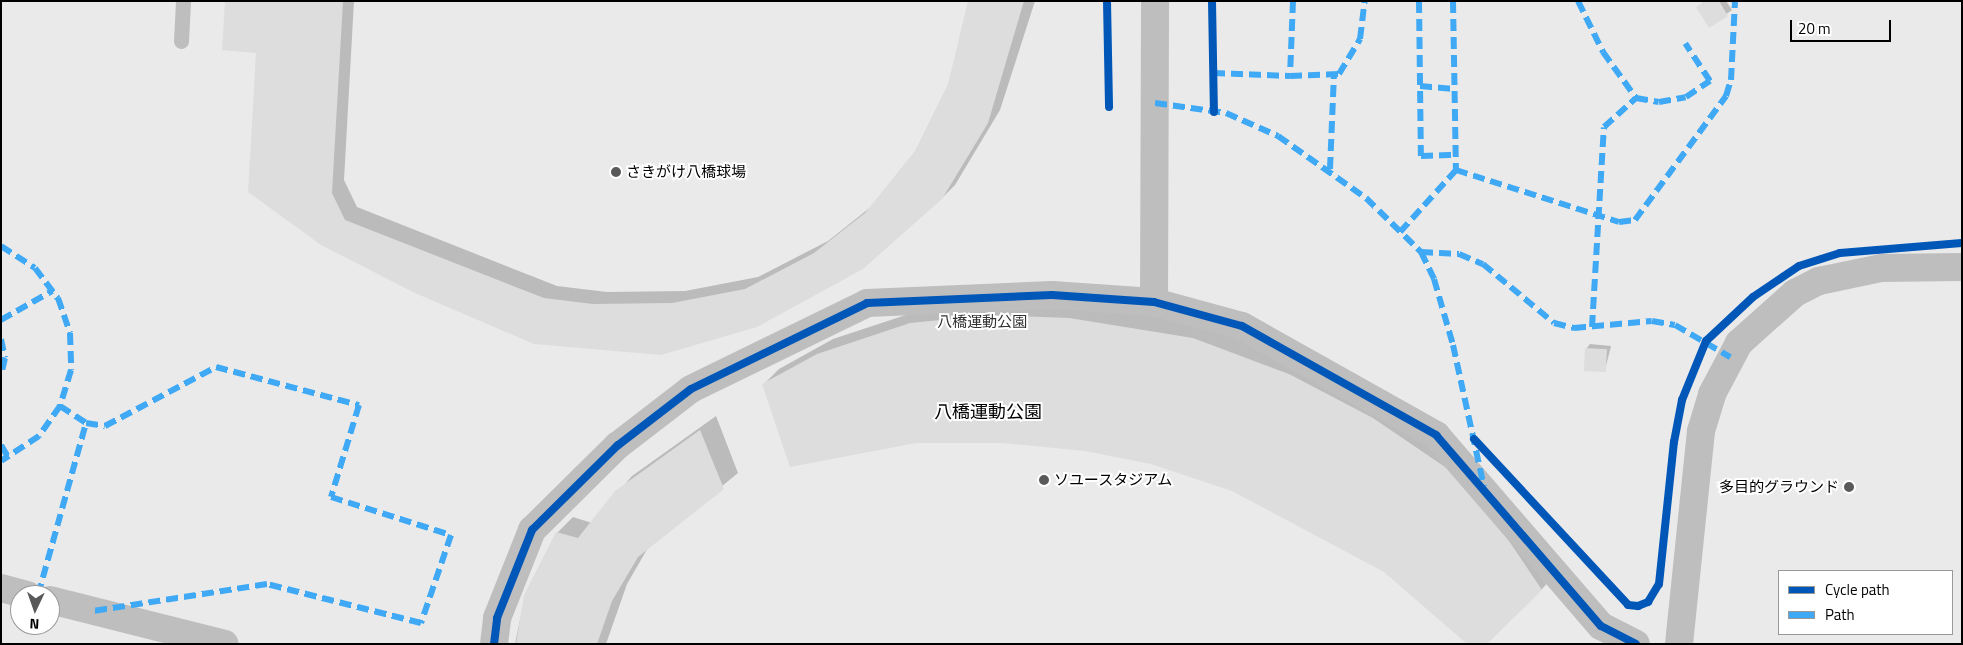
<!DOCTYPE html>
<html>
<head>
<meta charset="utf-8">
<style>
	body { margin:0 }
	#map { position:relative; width:1963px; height:645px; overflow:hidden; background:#fff; font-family:"Titillium Web","Noto Sans JP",sans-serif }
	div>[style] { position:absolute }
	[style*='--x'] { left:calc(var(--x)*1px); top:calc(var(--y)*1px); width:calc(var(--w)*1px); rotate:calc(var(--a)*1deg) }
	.green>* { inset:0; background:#eaeaea }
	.shadow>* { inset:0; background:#0003 }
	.building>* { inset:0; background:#ddd; transform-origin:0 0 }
	.lane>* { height:15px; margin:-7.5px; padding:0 7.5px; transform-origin:7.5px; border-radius:7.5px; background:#bebebe }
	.street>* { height:28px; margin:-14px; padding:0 14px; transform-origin:14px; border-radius:14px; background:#bebebe }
	.quiet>* { height:6px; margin-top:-3px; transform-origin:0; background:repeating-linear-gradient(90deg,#3fa9f5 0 12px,transparent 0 18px) }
	.cycleway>* { height:8px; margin:-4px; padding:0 4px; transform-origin:4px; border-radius:4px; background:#0057b8 }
	.dots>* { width:14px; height:14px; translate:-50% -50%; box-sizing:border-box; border:2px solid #fff; border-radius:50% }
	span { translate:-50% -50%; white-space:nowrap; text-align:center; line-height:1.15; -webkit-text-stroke:4px #fff; paint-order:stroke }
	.poi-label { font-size:15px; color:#000 }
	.left { translate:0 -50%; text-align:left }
	.right { translate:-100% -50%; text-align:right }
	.park-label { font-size:15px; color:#303030 }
	.quarter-label { font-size:18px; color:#000 }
	.frame { position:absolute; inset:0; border:2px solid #000; pointer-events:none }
	.legend { position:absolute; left:1778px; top:570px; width:175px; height:65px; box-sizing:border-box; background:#fff; border:1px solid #999; margin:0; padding:6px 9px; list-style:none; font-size:15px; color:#000 }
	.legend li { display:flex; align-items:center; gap:10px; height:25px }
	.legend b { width:25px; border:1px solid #999 }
	.north { position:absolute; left:10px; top:585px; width:50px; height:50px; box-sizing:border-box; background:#fff; border:1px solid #999; border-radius:50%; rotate:183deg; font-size:14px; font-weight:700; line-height:20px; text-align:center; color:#000 }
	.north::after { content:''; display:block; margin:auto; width:18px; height:22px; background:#595959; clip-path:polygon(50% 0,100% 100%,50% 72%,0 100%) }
	.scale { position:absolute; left:1790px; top:20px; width:101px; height:22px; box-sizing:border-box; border:2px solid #000; border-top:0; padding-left:6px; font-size:15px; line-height:18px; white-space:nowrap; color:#000; -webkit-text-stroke:4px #fff; paint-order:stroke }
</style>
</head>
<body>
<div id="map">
	<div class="green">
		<i style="clip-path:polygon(evenodd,1px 1px,1962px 1px,1962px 644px,1px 644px,1px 1px,1779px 571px,1952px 571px,1952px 634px,1779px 634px,1779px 571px,1px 1px,20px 595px,50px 595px,50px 625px,20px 625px,20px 595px)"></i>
	</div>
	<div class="shadow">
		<i style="clip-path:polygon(226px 1px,354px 1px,344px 180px,357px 207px,557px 286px,607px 292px,685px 291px,758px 277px,828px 241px,872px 206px,917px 151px,949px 85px,970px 1px,1035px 1px,1000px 110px,955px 185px,942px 198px,661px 353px,322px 244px,257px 52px)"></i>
		<i style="clip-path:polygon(1726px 1px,1732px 10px,1709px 26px,1698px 7px,1705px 1px)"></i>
		<i style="clip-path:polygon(1085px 303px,1209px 323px,1389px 403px,1556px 574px,1541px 590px,1385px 570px,1233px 490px,1151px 463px,764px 384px,779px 369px,833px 339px,927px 308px)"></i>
		<i style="clip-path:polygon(1590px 344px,1611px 346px,1605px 370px,1586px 349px)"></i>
		<i style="clip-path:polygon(716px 416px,738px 473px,649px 546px,627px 584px,606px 644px,515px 644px,525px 595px,557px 533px,573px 517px,592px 523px,632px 476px)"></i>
	</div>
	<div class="building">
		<i style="clip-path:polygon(225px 1px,343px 1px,332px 193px,345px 220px,544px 298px,593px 304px,672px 303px,745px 289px,814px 253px,865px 213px,915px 151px,948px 84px,968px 1px,1024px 1px,988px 123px,942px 199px,863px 269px,757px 327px,661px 355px,534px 344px,415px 293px,321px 245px,248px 192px,256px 53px,222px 50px)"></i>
		<i style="clip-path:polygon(1706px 1px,1719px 1px,1728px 16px,1709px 28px,1696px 7px)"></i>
		<i style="clip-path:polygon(992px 315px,1069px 318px,1193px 338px,1289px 374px,1373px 418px,1448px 469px,1497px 523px,1542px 590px,1487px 644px,1467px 644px,1384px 572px,1232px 491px,1151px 464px,1085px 451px,1003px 443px,916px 443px,790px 467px,762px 384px,817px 354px,910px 323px)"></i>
		<i style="left:1585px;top:348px;width:22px;height:23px;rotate:3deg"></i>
		<i style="clip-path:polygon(700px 430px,724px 489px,638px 557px,612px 601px,597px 644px,516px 644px,524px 595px,556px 532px,578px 538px,615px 491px)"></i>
	</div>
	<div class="lane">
		<i style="--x:181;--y:41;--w:40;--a:-87.1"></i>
	</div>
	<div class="street">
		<i style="--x:1154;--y:302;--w:301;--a:-89.8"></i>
		<i style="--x:1;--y:588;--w:28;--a:15"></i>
		<i style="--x:50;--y:600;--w:180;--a:14.1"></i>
		<i style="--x:494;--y:644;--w:26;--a:-83"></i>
		<i style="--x:497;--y:618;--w:95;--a:-68.3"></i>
		<i style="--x:532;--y:530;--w:120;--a:-44.7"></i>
		<i style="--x:617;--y:446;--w:93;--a:-37.6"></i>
		<i style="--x:691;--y:389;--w:196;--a:-26"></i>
		<i style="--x:867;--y:303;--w:185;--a:-2.5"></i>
		<i style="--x:1052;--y:295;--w:102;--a:3.9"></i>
		<i style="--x:1154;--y:302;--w:91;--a:15.3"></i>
		<i style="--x:1242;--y:326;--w:223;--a:29.3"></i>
		<i style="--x:1436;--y:435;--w:252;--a:49.2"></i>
		<i style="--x:1601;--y:626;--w:39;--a:27"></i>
		<i style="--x:1679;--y:644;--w:214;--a:-84.1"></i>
		<i style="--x:1701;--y:431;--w:39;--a:-73"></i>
		<i style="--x:1712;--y:394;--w:58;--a:-62.1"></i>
		<i style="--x:1739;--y:343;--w:75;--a:-41.8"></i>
		<i style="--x:1795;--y:293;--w:27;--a:-27"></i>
		<i style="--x:1819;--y:281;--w:63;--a:-11.8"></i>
		<i style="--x:1881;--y:268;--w:81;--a:-0.7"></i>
	</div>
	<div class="quiet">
		<i style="--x:1293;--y:1;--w:75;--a:92.3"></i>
		<i style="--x:1290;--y:76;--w:49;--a:-2.3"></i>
		<i style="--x:1339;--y:74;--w:41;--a:-59"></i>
		<i style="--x:1360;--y:39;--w:38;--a:-83"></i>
		<i style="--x:1419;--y:1;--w:155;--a:89.3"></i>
		<i style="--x:1421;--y:156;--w:35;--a:-2"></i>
		<i style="--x:1453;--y:1;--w:169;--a:89"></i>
		<i style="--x:1578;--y:1;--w:57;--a:63.9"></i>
		<i style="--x:1603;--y:52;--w:57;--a:54.3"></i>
		<i style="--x:1213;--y:73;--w:77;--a:2.2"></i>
		<i style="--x:1420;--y:86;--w:34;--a:5"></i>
		<i style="--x:1155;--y:103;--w:72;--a:8"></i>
		<i style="--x:1226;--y:113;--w:57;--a:23.9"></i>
		<i style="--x:1278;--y:136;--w:108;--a:35.2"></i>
		<i style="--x:1366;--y:198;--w:77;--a:44.5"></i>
		<i style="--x:1421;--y:252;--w:38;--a:3"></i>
		<i style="--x:1459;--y:254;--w:26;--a:23"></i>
		<i style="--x:1483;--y:264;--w:92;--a:39.7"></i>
		<i style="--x:1554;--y:323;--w:21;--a:14"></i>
		<i style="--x:1574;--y:328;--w:78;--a:-5.1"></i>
		<i style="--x:1652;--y:321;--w:23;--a:10"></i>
		<i style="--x:1675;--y:325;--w:64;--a:30.2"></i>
		<i style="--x:1330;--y:169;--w:95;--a:-87.6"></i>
		<i style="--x:1400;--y:232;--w:84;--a:-47.9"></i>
		<i style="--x:1456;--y:170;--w:171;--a:17.7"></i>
		<i style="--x:1619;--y:222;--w:16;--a:-7"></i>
		<i style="--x:1635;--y:220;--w:154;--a:-53.7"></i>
		<i style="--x:1726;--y:96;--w:17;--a:-73"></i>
		<i style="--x:1731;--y:80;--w:79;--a:-87.1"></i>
		<i style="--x:1;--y:246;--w:40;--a:32.9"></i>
		<i style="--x:35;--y:268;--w:38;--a:53"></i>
		<i style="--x:58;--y:298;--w:37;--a:71"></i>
		<i style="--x:70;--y:333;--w:37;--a:88"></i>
		<i style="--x:71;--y:370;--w:38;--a:107"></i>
		<i style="--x:60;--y:406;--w:37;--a:125"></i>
		<i style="--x:39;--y:436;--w:45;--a:146.7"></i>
		<i style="--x:1421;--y:252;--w:30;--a:64"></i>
		<i style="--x:1434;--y:279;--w:69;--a:73.9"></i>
		<i style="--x:1453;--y:345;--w:145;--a:77.7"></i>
		<i style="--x:1;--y:320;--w:59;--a:-29.6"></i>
		<i style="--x:1592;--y:327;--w:200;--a:-86.6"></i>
		<i style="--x:1604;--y:127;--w:43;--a:-42.2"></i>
		<i style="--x:1636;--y:98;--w:23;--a:10"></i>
		<i style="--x:1659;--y:102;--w:27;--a:-10"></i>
		<i style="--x:1686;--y:97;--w:29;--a:-34"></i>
		<i style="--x:1710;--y:81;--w:45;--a:-123.3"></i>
		<i style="--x:1;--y:339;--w:19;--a:78"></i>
		<i style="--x:5;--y:358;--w:17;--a:103"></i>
		<i style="--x:60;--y:406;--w:31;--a:33"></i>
		<i style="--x:1;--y:445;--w:16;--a:60"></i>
		<i style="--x:38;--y:595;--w:179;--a:-74.4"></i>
		<i style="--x:86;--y:423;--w:19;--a:9"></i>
		<i style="--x:105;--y:426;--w:126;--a:-28"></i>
		<i style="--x:216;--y:367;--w:148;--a:14.9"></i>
		<i style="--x:359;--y:405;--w:96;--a:106.9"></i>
		<i style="--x:331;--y:497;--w:126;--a:17.6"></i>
		<i style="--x:451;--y:535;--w:93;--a:108.8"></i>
		<i style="--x:421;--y:623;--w:159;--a:-165.8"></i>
		<i style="--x:267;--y:584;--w:176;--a:171.2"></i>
	</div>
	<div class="cycleway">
		<i style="--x:1107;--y:1;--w:106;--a:88.9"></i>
		<i style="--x:1212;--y:1;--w:111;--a:89"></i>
		<i style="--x:1474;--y:439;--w:226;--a:47.1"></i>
		<i style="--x:1628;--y:605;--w:10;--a:6"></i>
		<i style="--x:1638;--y:606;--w:11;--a:-22"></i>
		<i style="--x:1648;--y:602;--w:21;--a:-59"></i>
		<i style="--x:1659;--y:584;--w:143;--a:-84"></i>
		<i style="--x:1674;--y:442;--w:43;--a:-79.2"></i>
		<i style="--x:1682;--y:400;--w:64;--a:-67.9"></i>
		<i style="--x:1706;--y:341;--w:64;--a:-43.1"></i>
		<i style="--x:1753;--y:297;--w:55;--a:-34"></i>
		<i style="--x:1799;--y:266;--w:43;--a:-17.6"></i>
		<i style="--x:1840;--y:253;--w:122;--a:-4.7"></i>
		<i style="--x:494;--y:644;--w:26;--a:-83"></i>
		<i style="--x:497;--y:618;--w:95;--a:-68.3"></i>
		<i style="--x:532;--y:530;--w:120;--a:-44.7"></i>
		<i style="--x:617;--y:446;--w:93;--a:-37.6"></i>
		<i style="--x:691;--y:389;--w:196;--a:-26"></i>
		<i style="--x:867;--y:303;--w:185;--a:-2.5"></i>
		<i style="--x:1052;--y:295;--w:102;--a:3.9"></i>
		<i style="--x:1154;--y:302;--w:91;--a:15.3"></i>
		<i style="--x:1242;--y:326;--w:223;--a:29.3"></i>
		<i style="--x:1436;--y:435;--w:252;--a:49.2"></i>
		<i style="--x:1601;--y:626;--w:39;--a:27"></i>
	</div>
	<div class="dots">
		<i style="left:616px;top:172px;background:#595959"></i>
		<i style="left:1044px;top:480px;background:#595959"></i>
		<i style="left:1849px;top:487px;background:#595959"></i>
	</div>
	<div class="poi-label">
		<span class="left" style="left:626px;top:172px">さきがけ八橋球場</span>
		<span class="left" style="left:1054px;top:480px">ソユースタジアム</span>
		<span class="right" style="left:1839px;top:487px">多目的グラウンド</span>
	</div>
	<div class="park-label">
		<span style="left:982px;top:322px">八橋運動公園</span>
	</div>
	<div class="quarter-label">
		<span style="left:988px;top:412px">八橋運動公園</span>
	</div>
	<div class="frame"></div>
	<ul class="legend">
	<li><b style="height:6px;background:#0057b8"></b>Cycle path</li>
	<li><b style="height:6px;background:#3fa9f5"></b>Path</li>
	</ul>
	<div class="north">N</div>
	<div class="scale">20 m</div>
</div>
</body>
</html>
